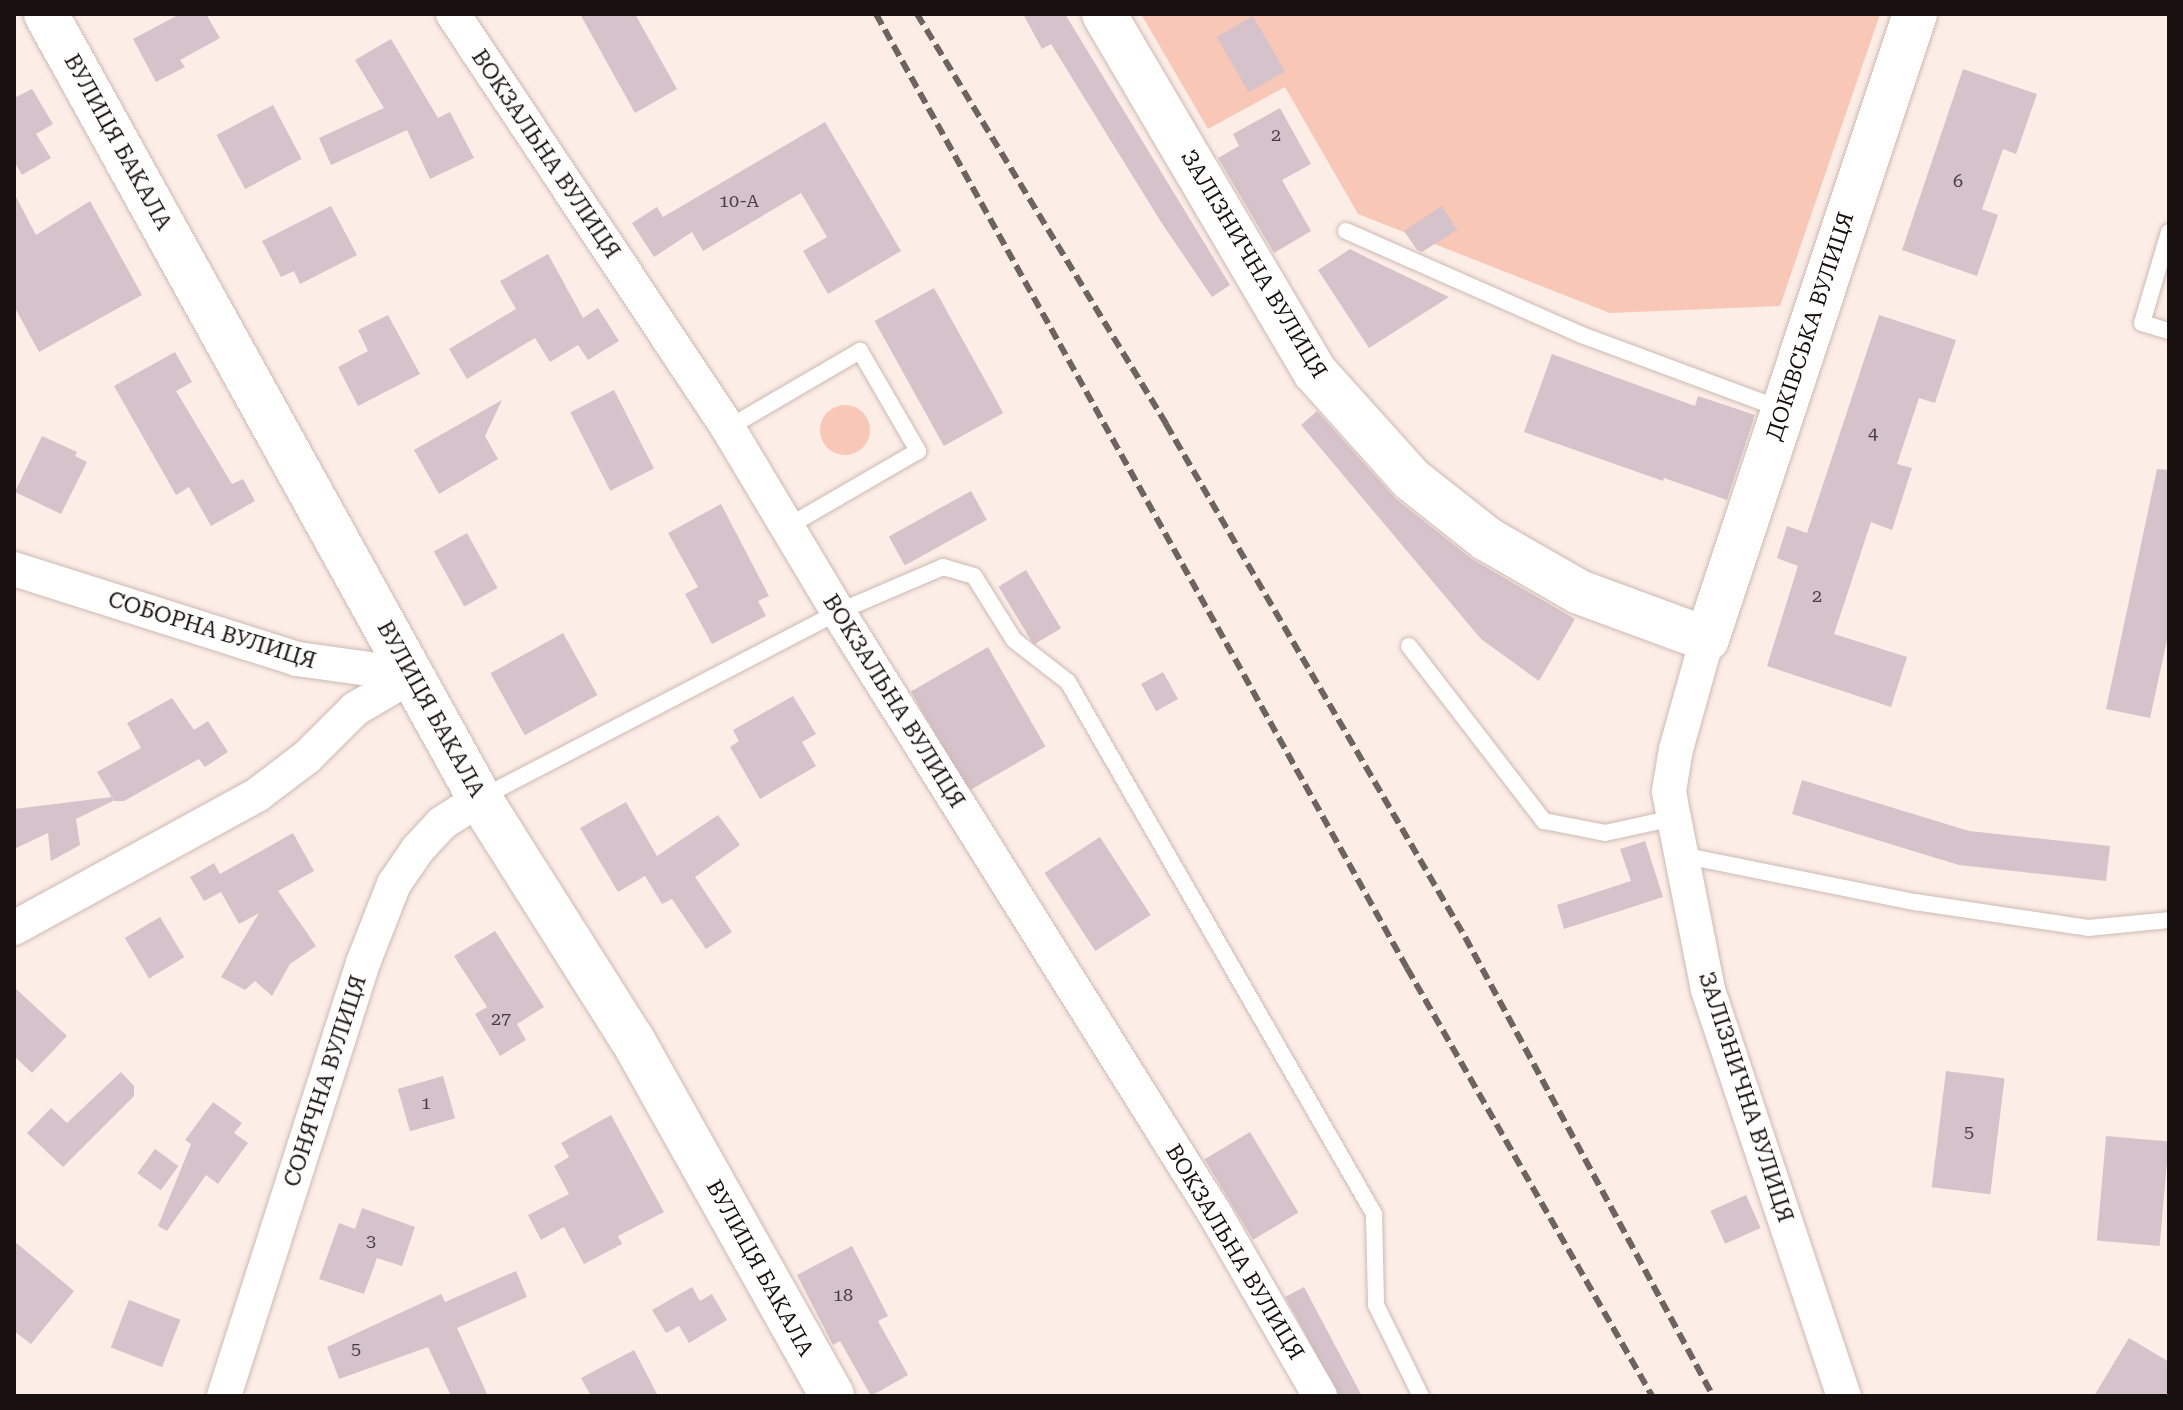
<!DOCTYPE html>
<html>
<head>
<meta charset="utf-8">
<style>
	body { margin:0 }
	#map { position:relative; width:2183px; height:1410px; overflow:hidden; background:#fdede7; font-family:"Roboto Serif",serif }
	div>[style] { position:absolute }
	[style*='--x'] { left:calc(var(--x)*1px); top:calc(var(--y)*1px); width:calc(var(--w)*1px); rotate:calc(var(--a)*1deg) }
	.green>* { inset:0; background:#f8c7b5 }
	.round { border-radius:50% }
	.building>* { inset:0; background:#d6c2ca; transform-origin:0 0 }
	.roads { filter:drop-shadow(0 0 2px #ccbab2) drop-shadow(0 0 2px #ccbab2) }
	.lane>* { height:16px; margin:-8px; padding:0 8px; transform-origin:8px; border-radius:8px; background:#fff }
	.street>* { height:34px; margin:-17px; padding:0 17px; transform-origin:17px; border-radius:17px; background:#fff }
	.secondary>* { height:44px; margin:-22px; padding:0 22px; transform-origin:22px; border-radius:22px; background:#fff }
	.rail>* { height:6px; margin-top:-3px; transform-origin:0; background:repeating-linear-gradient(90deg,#6d635f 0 12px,transparent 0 18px) }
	span { translate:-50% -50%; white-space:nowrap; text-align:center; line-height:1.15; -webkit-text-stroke:6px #fff; paint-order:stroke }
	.number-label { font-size:18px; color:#483d3e }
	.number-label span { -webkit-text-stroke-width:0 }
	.street-label { font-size:22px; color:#18110f }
	.frame { position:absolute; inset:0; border:16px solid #18110f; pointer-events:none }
</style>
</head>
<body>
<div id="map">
	<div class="green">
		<i style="clip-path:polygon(1141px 14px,1880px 14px,1780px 306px,1610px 313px,1358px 214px,1285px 87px,1208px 129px)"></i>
		<i class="round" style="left:820px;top:405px;width:50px;height:50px"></i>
	</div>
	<div class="building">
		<i style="clip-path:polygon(180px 14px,206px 14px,220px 38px,180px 60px,185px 67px,156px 82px,133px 39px)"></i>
		<i style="clip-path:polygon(580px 14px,635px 14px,677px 89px,635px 113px)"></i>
		<i style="clip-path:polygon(1023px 14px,1065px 14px,1230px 285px,1212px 297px,1161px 222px,1051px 44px,1042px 49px)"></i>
		<i style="left:1253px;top:16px;width:64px;height:42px;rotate:60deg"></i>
		<i style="clip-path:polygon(391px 39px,438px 118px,450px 112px,474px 158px,430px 179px,407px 130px,331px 165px,319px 138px,384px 108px,355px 60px)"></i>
		<i style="clip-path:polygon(1963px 69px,2037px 94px,2016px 154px,2003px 149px,1982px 209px,1998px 215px,1977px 276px,1902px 250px)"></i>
		<i style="clip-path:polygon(32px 89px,53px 124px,36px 134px,51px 158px,22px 175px,14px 161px,14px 98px)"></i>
		<i style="left:273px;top:105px;width:61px;height:64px;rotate:62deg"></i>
		<i style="clip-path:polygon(1280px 108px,1311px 164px,1282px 180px,1311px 231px,1274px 253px,1218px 158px,1239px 146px,1233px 134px)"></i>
		<i style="clip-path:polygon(825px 122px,901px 251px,828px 294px,803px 251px,827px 237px,801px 193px,703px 251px,692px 232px,654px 257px,632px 223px,657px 207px,663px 217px)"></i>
		<i style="clip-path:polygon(14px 193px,36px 235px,90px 201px,142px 295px,39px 352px,14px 306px)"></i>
		<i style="clip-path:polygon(331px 206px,357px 255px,300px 284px,294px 271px,281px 277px,262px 241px)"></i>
		<i style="clip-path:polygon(1442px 206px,1457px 230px,1422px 252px,1417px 250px,1404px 231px)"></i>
		<i style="clip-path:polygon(1350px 249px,1374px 261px,1449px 297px,1369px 348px,1318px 270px)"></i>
		<i style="clip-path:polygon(548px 254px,583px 318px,598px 308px,619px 341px,588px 360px,578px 345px,550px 362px,535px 338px,467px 379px,449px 349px,516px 309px,500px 281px)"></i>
		<i style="left:934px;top:288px;width:143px;height:68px;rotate:61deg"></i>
		<i style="clip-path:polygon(388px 315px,420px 374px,358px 406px,338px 367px,368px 351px,358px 330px)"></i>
		<i style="clip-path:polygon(1879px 315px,1956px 340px,1935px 403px,1919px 398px,1897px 464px,1912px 468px,1892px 530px,1871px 522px,1834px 634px,1907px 657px,1891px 707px,1767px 666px,1798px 566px,1777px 558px,1787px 526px,1807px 533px)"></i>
		<i style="clip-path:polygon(175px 352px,192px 382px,176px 391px,232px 484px,243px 479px,255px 501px,211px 526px,189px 487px,176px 495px,114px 386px)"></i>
		<i style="clip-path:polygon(1552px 354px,1695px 406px,1698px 396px,1755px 415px,1727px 500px,1664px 478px,1663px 481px,1524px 432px)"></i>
		<i style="left:614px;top:390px;width:88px;height:49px;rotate:63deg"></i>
		<i style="clip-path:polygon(502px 400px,485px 436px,498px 459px,439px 494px,414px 450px)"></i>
		<i style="clip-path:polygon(1317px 411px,1396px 499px,1472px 559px,1575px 619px,1539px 681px,1481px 639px,1301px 425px)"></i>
		<i style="clip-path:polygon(42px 436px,77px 452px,75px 456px,87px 462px,61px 514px,15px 492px)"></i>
		<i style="clip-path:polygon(2157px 469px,2169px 470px,2169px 631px,2150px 718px,2106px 709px)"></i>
		<i style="left:971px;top:491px;width:33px;height:94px;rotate:61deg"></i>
		<i style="clip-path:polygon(721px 504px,769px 596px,758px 601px,766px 616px,712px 644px,685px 594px,698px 587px,668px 533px)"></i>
		<i style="left:467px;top:533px;width:63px;height:38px;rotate:61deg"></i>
		<i style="left:1026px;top:570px;width:68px;height:32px;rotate:59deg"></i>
		<i style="left:563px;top:633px;width:71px;height:83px;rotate:61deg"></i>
		<i style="left:988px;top:647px;width:115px;height:89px;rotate:60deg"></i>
		<i style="left:1163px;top:672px;width:31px;height:25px;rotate:61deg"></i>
		<i style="clip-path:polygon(793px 696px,816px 734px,802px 742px,816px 766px,760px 799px,730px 747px,739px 741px,733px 730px)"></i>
		<i style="clip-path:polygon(172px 698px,194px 730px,208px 721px,228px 752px,205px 767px,199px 759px,124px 801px,114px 801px,97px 772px,141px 748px,127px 723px)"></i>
		<i style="clip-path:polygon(1802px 780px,1969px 831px,2110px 846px,2106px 881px,1959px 865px,1792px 814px)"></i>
		<i style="clip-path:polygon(112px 797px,113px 801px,76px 819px,80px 845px,51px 861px,48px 833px,14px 849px,14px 809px)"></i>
		<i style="clip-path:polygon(626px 802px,657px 856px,718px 815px,740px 845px,695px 877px,732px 932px,706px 949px,672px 899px,662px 904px,645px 876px,618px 892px,580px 828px)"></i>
		<i style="clip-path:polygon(293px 833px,314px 871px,278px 891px,316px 946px,290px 964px,272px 996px,255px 981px,245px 990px,221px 977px,259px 913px,239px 924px,221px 892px,204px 901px,190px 877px,214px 863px,220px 874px)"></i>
		<i style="left:1100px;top:837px;width:93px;height:66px;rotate:57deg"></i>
		<i style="clip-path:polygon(1645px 841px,1663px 897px,1564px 929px,1557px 905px,1631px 881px,1620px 849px)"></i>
		<i style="left:160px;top:917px;width:47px;height:41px;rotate:59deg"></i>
		<i style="clip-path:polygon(495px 931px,544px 1007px,517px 1024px,526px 1040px,500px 1056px,475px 1014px,487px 1007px,454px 956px)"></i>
		<i style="clip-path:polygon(14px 987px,67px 1036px,32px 1073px,14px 1056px)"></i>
		<i style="left:1946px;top:1071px;width:59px;height:117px;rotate:7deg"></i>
		<i style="clip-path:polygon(121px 1072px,134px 1086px,134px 1096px,63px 1167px,27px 1133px,51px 1108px,67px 1123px)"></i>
		<i style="left:443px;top:1076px;width:44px;height:47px;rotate:74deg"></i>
		<i style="clip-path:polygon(213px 1102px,242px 1123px,234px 1133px,248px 1143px,218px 1184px,206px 1175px,167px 1231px,158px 1226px,191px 1144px,185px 1140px)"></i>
		<i style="clip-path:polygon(611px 1115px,664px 1212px,618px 1236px,622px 1244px,584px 1264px,564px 1227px,541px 1240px,528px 1215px,569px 1194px,554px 1166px,569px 1157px,561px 1143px)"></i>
		<i style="left:1250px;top:1132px;width:94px;height:53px;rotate:59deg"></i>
		<i style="left:2106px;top:1136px;width:63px;height:105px;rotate:5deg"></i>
		<i style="left:155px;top:1149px;width:29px;height:30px;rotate:36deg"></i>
		<i style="left:1746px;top:1195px;width:36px;height:39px;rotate:66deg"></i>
		<i style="clip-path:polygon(362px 1208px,415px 1227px,402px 1266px,377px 1258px,364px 1294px,319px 1279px,339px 1223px,355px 1229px)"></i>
		<i style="clip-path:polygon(14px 1241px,74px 1291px,31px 1344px,14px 1331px)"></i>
		<i style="clip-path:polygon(852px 1246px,888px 1316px,878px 1321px,908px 1375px,871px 1396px,840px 1341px,833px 1345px,797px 1275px)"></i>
		<i style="clip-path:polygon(516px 1271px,527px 1297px,457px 1328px,488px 1396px,451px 1396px,428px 1347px,339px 1379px,327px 1347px,441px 1294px,445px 1302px)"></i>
		<i style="clip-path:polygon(692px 1287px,700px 1301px,712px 1294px,727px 1320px,689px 1343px,679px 1326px,666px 1333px,652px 1310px)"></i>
		<i style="left:1304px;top:1287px;width:124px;height:21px;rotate:62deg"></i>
		<i style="left:129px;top:1300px;width:55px;height:51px;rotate:21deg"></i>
		<i style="clip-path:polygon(2129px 1338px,2169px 1362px,2169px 1396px,2094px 1396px)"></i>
		<i style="clip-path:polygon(634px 1350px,658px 1396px,591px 1396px,581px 1378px)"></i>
	</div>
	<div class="roads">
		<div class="lane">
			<i style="--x:1346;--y:231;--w:258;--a:23.8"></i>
			<i style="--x:1582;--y:335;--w:212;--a:20.4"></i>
			<i style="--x:2169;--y:232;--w:95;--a:106.5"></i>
			<i style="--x:2142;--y:323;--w:28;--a:17"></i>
			<i style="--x:728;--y:428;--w:153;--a:-30.3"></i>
			<i style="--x:860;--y:351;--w:116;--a:59.9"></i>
			<i style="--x:918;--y:451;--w:151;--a:149.9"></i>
			<i style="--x:1409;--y:646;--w:221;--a:52.4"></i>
			<i style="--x:1544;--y:821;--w:62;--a:11.1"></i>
			<i style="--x:1605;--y:833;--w:71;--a:-12.3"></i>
			<i style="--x:481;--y:798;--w:403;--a:-27.5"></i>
			<i style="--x:838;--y:612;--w:114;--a:-23.2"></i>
			<i style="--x:943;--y:567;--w:32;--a:16"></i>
			<i style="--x:974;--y:576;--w:75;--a:58"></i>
			<i style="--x:1014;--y:640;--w:68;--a:37.9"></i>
			<i style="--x:1068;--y:682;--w:614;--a:60.09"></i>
			<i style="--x:1374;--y:1214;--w:91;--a:88.7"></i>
			<i style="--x:1376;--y:1305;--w:102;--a:63.7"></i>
			<i style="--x:1681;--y:855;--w:239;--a:11.4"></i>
			<i style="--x:1915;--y:902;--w:175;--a:8.5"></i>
			<i style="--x:2088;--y:928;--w:81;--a:-5.6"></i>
		</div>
		<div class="street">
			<i style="--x:453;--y:14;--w:497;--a:56.4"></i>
			<i style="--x:728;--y:428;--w:214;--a:59.1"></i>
			<i style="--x:838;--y:612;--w:710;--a:57.94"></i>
			<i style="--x:1215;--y:1214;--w:210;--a:60"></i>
			<i style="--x:14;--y:569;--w:297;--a:17.6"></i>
			<i style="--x:297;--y:659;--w:117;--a:7.9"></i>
			<i style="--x:1707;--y:639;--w:114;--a:105.7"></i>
			<i style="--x:1676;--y:749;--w:43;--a:99.5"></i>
			<i style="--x:1669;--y:791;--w:27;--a:80"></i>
			<i style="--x:1674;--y:818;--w:175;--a:78.8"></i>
			<i style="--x:1708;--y:990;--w:428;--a:71.5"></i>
			<i style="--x:14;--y:928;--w:277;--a:-28.7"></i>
			<i style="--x:257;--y:795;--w:63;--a:-37.2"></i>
			<i style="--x:307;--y:757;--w:68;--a:-45"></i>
			<i style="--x:355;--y:709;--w:67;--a:-30.4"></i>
			<i style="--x:224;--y:1396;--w:455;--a:-72.2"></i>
			<i style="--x:363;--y:963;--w:85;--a:-68.6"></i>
			<i style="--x:394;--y:884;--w:42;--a:-55.6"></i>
			<i style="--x:418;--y:849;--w:35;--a:-47"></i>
			<i style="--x:442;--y:823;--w:45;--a:-32.3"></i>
		</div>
		<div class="secondary">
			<i style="--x:46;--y:14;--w:897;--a:61.06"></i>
			<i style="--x:480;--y:799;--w:284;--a:57.7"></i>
			<i style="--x:632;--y:1039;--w:409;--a:60.7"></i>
			<i style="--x:1104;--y:14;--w:416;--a:59.5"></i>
			<i style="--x:1315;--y:372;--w:144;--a:48.1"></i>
			<i style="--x:1411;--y:479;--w:97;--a:38.3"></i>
			<i style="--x:1487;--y:539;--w:106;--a:29.9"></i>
			<i style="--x:1579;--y:592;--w:136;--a:20.2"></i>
			<i style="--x:1707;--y:639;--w:659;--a:-71.59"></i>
		</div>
	</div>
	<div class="rail">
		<i style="--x:876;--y:14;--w:1092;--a:60.9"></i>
		<i style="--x:1407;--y:968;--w:493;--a:60.2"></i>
		<i style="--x:917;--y:14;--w:480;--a:58.7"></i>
		<i style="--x:1166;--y:424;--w:594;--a:59.76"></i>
		<i style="--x:1465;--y:937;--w:522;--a:61.62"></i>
	</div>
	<div class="number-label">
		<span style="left:1276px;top:135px">2</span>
		<span style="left:1958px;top:181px">6</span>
		<span style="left:739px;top:201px">10-А</span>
		<span style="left:1873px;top:433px">4</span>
		<span style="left:1817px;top:596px">2</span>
		<span style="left:501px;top:1019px">27</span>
		<span style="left:426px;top:1103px">1</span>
		<span style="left:1969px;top:1132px">5</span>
		<span style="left:371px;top:1241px">3</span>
		<span style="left:843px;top:1295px">18</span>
		<span style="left:356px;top:1349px">5</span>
	</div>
	<div class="street-label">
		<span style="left:118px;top:142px;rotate:61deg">ВУЛИЦЯ БАКАЛА</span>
		<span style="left:546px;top:154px;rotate:56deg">ВОКЗАЛЬНА ВУЛИЦЯ</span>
		<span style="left:1254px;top:264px;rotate:59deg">ЗАЛІЗНИЧНА ВУЛИЦЯ</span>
		<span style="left:1810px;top:326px;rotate:-72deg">ДОКІВСЬКА ВУЛИЦЯ</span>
		<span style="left:212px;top:630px;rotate:17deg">СОБОРНА ВУЛИЦЯ</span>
		<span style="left:894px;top:701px;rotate:58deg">ВОКЗАЛЬНА ВУЛИЦЯ</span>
		<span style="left:431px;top:709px;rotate:61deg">ВУЛИЦЯ БАКАЛА</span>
		<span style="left:325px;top:1081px;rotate:-72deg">СОНЯЧНА ВУЛИЦЯ</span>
		<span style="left:1746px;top:1097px;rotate:72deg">ЗАЛІЗНИЧНА ВУЛИЦЯ</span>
		<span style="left:1235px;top:1252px;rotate:59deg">ВОКЗАЛЬНА ВУЛИЦЯ</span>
		<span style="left:760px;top:1268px;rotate:61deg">ВУЛИЦЯ БАКАЛА</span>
	</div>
	<div class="frame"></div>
</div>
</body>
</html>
